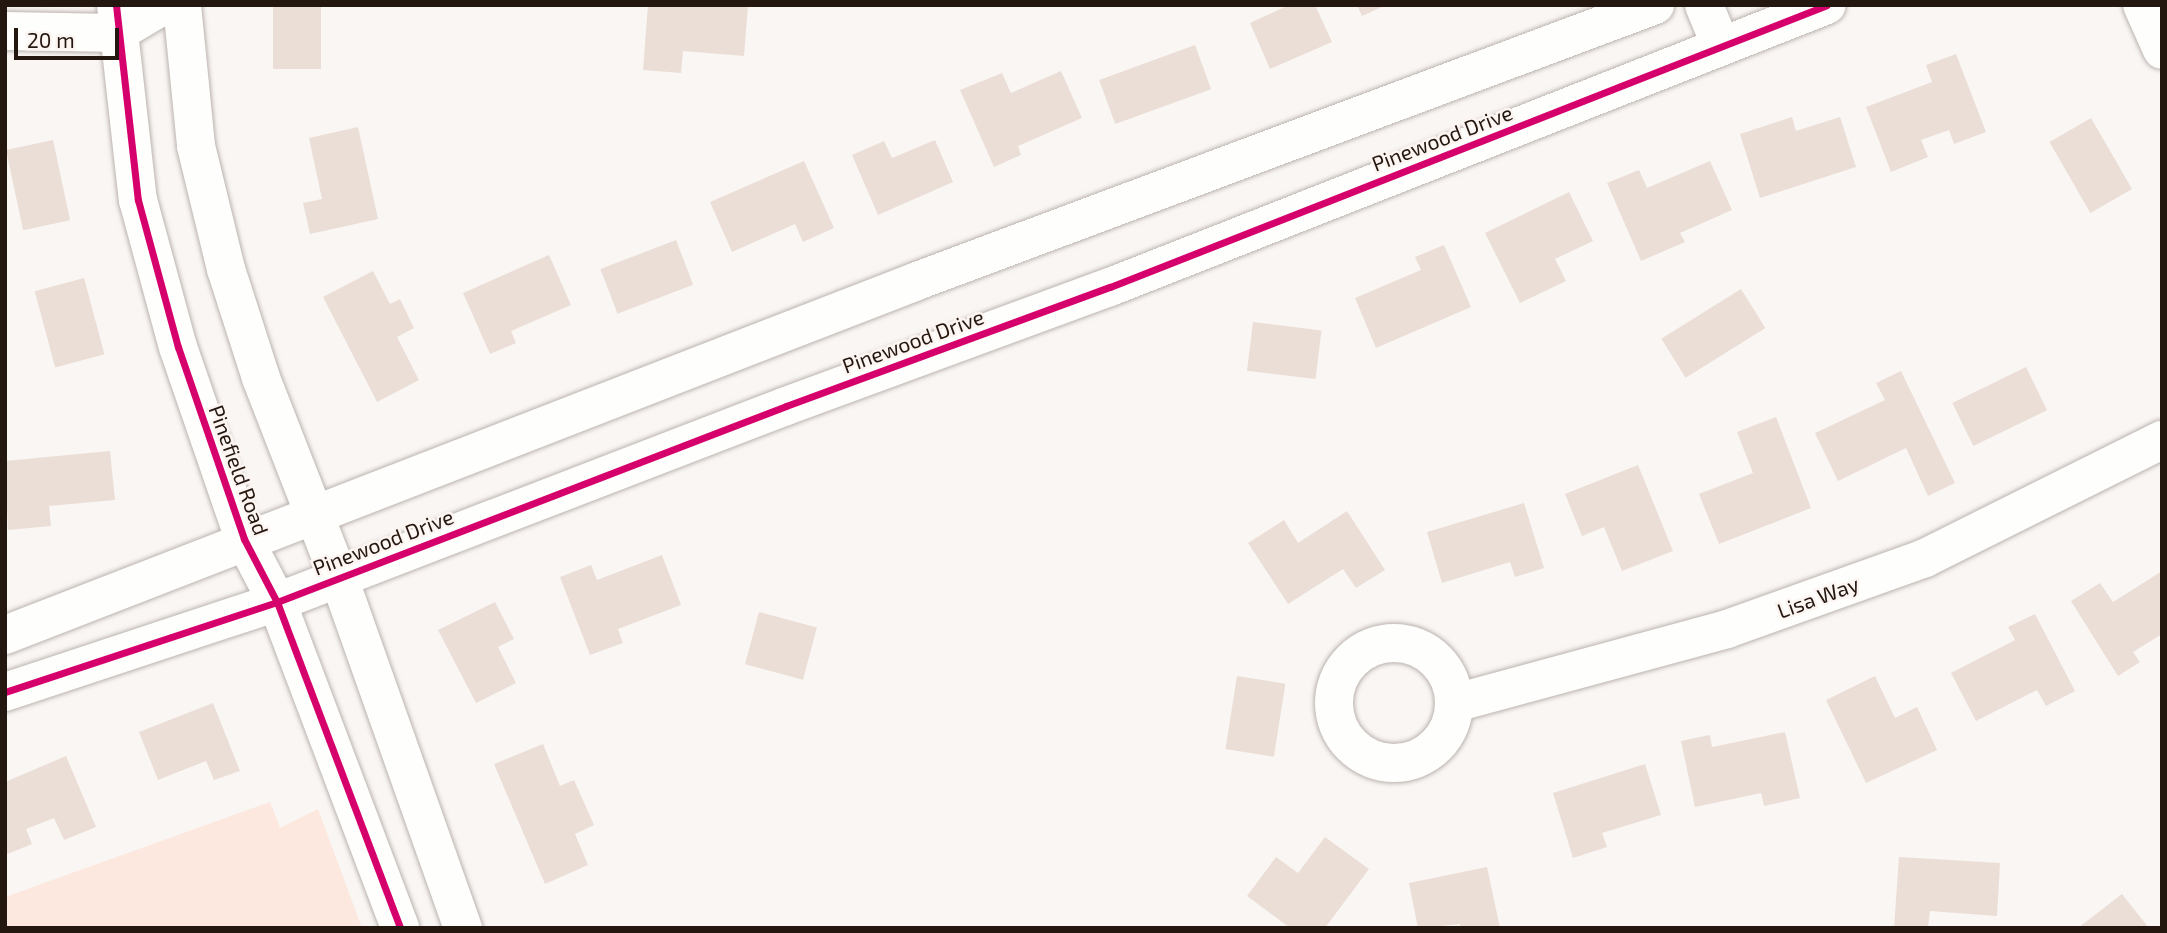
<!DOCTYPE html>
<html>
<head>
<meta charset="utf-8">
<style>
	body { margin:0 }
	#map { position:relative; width:2167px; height:933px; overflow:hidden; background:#faf6f4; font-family:"Exo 2",sans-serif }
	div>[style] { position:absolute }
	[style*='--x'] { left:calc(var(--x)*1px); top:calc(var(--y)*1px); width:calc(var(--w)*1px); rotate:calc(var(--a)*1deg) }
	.green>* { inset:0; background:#fce8de }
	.building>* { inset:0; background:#ebded6; transform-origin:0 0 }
	.roads { filter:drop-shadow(0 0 2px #bbb3af) drop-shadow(0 0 2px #bbb3af) }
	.minor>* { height:38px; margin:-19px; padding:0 19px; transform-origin:19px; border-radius:19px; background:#fefefd }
	.minor>.ring { margin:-19px; padding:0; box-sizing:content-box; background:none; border:38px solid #fefefd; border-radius:50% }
	.cycleway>* { height:7px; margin:-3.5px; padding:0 3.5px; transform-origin:3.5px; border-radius:3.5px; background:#d6006c }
	span { translate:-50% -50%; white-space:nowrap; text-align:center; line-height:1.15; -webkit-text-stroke:5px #fdf5f1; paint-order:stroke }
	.street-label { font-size:21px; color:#241710 }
	.frame { position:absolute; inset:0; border:7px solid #241710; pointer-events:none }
	.scale { position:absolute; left:14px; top:28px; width:105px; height:32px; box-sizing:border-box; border:4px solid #241710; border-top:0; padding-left:9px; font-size:21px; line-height:24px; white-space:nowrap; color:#241710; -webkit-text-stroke:5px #fdf5f1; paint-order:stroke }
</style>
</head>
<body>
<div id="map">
	<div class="green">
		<i style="clip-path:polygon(270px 802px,280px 828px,318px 809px,362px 928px,5px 928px,5px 897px)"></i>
	</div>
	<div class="building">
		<i style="left:273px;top:5px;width:48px;height:64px"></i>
		<i style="clip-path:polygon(648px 5px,748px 5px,744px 56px,683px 51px,681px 73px,643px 70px)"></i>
		<i style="clip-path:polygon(1289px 5px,1315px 5px,1332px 42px,1270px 69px,1250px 23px)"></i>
		<i style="clip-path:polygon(1357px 5px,1386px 5px,1362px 16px)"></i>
		<i style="left:1195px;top:45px;width:47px;height:102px;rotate:70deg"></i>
		<i style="clip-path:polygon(1956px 54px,1986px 132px,1954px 144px,1949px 130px,1921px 140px,1928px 157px,1891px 172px,1866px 107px,1932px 82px,1926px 65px)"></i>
		<i style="clip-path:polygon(1061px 71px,1082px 118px,1018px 146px,1021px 155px,994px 167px,960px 90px,1002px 73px,1011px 93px)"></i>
		<i style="clip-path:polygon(1792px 117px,1796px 131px,1840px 117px,1856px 167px,1760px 198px,1740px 134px)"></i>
		<i style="left:2091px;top:118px;width:82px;height:48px;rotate:60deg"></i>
		<i style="clip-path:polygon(358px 127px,378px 219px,310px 234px,303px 203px,322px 199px,309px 138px)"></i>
		<i style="left:53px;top:140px;width:82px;height:48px;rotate:78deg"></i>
		<i style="clip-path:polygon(935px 140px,953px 182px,878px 215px,852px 155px,884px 141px,892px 158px)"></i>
		<i style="clip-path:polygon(804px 161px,834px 228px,803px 242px,795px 224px,732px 252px,710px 202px)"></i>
		<i style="clip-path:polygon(1710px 161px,1732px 210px,1680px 233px,1685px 242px,1641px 261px,1607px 183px,1639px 170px,1647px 188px)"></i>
		<i style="clip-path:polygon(1569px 192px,1593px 241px,1555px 259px,1566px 281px,1520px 303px,1485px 233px)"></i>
		<i style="left:676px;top:240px;width:48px;height:81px;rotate:69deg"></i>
		<i style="clip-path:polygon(1444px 245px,1471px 307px,1376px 348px,1355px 298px,1421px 270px,1415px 257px)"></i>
		<i style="clip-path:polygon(549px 255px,571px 305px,511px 331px,516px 343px,490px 354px,463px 293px)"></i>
		<i style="clip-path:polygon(373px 271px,390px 304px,400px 299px,414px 328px,397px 337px,419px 380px,377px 402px,323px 297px)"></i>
		<i style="left:84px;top:278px;width:79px;height:51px;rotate:75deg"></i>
		<i style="left:1741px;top:289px;width:46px;height:94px;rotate:58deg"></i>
		<i style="left:1253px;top:322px;width:69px;height:49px;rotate:7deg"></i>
		<i style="left:2026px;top:367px;width:48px;height:82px;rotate:64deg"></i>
		<i style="clip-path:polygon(1901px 371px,1955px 483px,1928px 496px,1906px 448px,1838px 481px,1815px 433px,1885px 400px,1876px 383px)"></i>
		<i style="clip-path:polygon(1776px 417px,1811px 508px,1719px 544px,1699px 494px,1753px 473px,1737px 432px)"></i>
		<i style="clip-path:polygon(110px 451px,115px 500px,49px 506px,51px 526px,8px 530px,5px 461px)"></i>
		<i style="clip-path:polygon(1638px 465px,1673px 551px,1622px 571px,1604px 527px,1582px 536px,1565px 494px)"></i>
		<i style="clip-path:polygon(1524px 503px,1544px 568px,1515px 577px,1510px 562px,1442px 583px,1427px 532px)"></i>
		<i style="clip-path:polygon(1347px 511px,1385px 570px,1356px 588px,1343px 569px,1288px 604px,1248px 543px,1284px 520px,1298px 543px)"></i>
		<i style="clip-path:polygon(662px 555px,681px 605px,618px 629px,623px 643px,590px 655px,560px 577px,591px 565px,597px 580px)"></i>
		<i style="clip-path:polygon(2162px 571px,2162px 634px,2133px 652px,2140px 662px,2118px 676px,2071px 601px,2100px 583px,2113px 602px)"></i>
		<i style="clip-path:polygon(495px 602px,514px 639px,498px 647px,516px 683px,476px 703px,438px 630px)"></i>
		<i style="left:759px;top:612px;width:60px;height:54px;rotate:15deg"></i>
		<i style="clip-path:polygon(2035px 614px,2075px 691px,2046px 706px,2037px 690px,1976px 721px,1951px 673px,2015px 640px,2008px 627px)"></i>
		<i style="left:1237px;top:676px;width:49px;height:74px;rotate:9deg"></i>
		<i style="clip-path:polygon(1875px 676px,1895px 718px,1917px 707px,1937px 750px,1866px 783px,1826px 700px)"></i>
		<i style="clip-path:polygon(213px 703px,240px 771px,214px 780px,206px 761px,158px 780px,139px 732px)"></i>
		<i style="clip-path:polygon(1785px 732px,1800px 798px,1764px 806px,1761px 793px,1695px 807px,1681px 741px,1710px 735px,1712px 747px)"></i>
		<i style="clip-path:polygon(543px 744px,560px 786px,574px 780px,594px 825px,575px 834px,588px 865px,545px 884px,494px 764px)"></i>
		<i style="clip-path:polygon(66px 756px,96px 827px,64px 840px,54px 818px,26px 829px,32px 844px,5px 855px,5px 782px)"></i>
		<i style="clip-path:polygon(1645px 764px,1661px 815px,1602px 833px,1607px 847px,1573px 858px,1553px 793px)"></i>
		<i style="clip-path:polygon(1325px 837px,1369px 869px,1325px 928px,1290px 928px,1247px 896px,1276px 857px,1298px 873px)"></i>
		<i style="clip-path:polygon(1899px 857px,2000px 863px,1997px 916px,1930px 911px,1928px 928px,1894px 928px)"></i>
		<i style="clip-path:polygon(1487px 867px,1500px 928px,1461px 928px,1460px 924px,1418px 928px,1409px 883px)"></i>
		<i style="clip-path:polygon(2122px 894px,2149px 928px,2078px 928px)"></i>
	</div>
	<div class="roads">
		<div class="minor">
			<i style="--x:116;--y:5;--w:196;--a:83.6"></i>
			<i style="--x:138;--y:200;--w:152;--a:74.8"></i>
			<i style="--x:178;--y:347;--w:203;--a:71"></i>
			<i style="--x:244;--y:539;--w:71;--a:62.4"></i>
			<i style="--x:277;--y:602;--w:348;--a:69.3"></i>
			<i style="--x:182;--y:5;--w:142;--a:84.3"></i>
			<i style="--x:196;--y:146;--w:127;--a:76.3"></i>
			<i style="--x:226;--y:269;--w:114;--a:72.2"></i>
			<i style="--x:261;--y:378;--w:215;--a:68.7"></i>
			<i style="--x:339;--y:578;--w:371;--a:70.5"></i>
			<i style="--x:1704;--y:5;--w:44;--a:67.5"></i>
			<i style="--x:2142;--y:5;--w:49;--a:66"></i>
			<i style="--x:5;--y:31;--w:112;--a:1"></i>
			<i style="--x:117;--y:33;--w:55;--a:-30.8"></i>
			<i style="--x:5;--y:635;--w:978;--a:-21.21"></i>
			<i style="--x:917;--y:281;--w:788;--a:-20.5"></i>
			<i class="ring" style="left:1334px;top:643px;width:82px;height:82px"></i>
			<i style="--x:5;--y:692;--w:287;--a:-18.3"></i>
			<i style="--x:277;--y:602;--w:545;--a:-21.06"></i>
			<i style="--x:786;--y:406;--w:345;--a:-20.2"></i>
			<i style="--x:1110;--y:287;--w:770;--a:-21.47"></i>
			<i style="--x:1455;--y:703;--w:282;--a:-15.2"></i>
			<i style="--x:1727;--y:629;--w:210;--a:-19.7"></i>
			<i style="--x:1925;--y:558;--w:265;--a:-26.5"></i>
		</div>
	</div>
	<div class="cycleway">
		<i style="--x:116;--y:5;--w:196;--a:83.6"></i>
		<i style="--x:138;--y:200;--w:152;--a:74.8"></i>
		<i style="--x:178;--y:347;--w:203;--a:71"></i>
		<i style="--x:244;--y:539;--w:71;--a:62.4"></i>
		<i style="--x:277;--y:602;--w:348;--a:69.3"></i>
		<i style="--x:5;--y:692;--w:287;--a:-18.3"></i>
		<i style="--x:277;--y:602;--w:545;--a:-21.06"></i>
		<i style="--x:786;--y:406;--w:345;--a:-20.2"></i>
		<i style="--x:1110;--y:287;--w:770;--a:-21.47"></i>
	</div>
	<div class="street-label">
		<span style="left:1442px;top:138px;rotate:-21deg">Pinewood Drive</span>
		<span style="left:913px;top:341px;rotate:-20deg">Pinewood Drive</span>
		<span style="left:239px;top:470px;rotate:70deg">Pinefield Road</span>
		<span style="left:383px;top:542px;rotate:-21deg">Pinewood Drive</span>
		<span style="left:1818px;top:597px;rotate:-20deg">Lisa Way</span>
	</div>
	<div class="frame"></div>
	<div class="scale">20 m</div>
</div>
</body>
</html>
